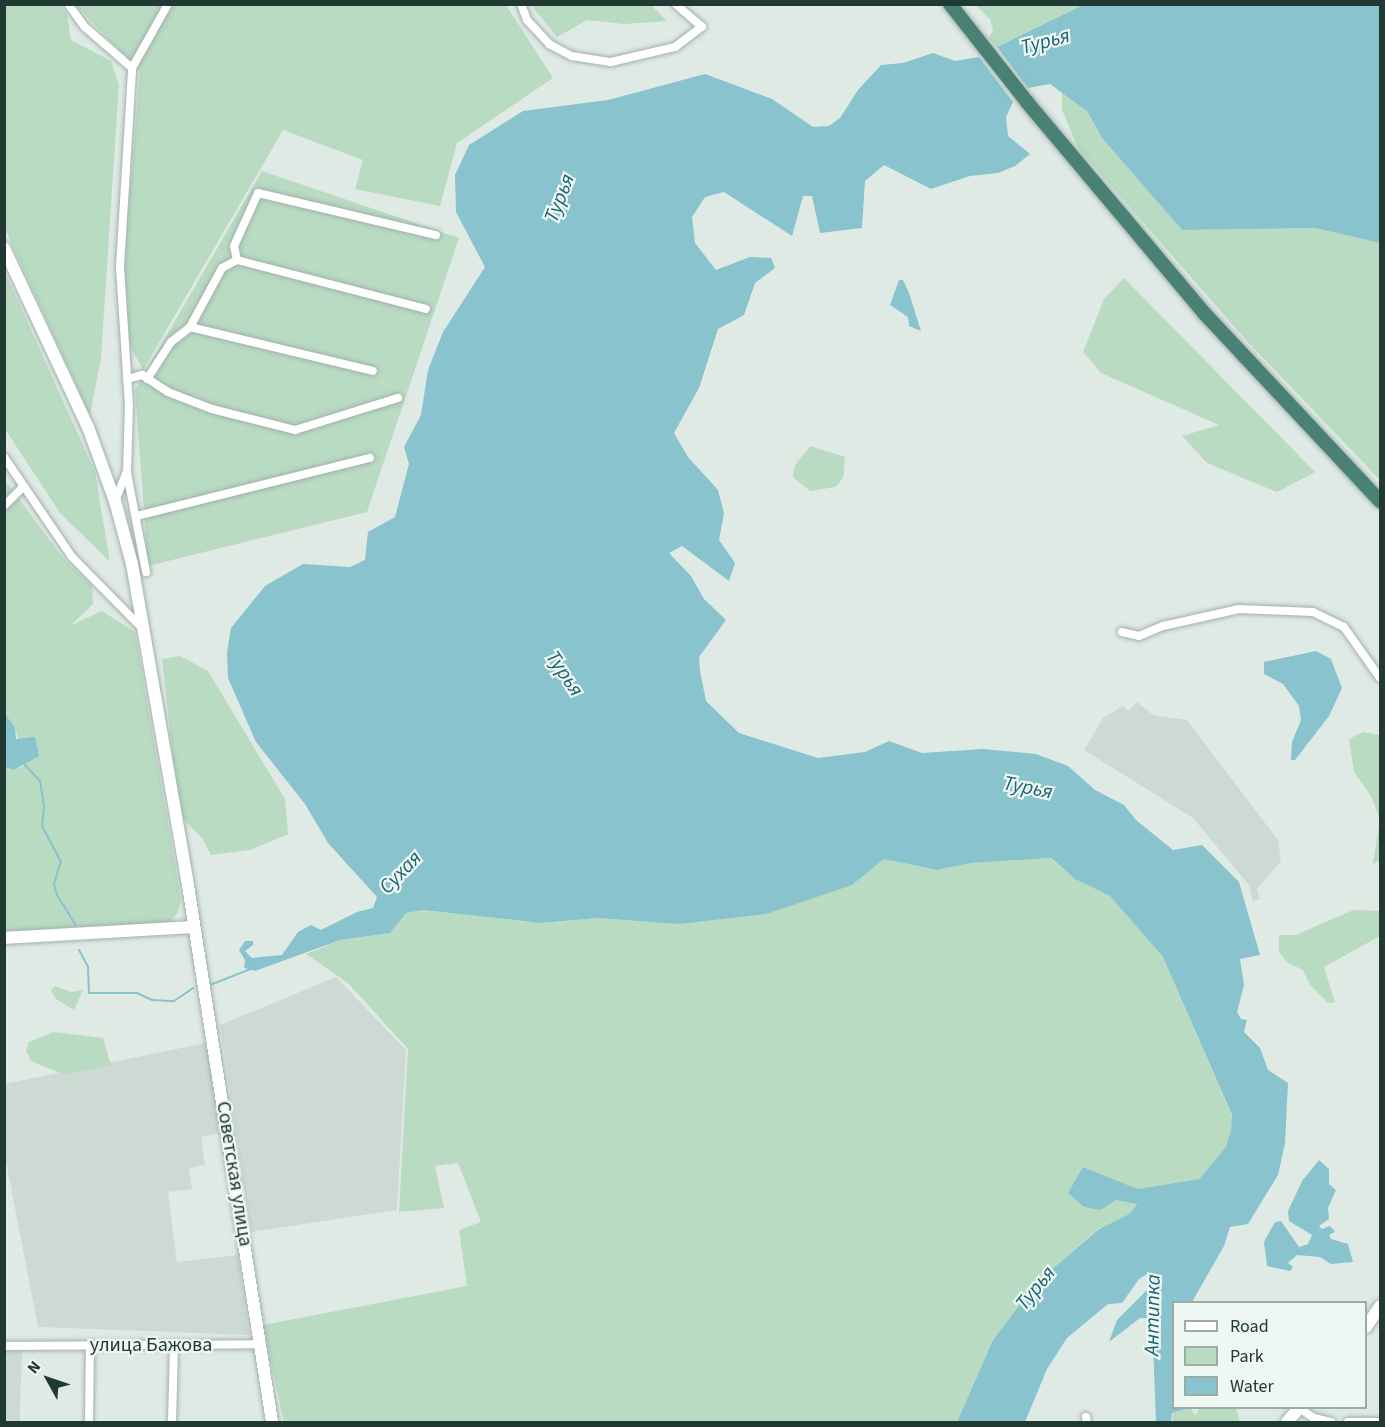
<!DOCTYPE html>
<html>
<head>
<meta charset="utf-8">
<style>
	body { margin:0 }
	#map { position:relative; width:1385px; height:1427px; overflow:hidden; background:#dfeae5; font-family:"Source Sans 3",sans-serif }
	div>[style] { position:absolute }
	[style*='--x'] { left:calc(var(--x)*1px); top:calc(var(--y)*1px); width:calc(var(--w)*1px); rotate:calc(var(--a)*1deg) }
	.built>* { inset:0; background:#cddad4; transform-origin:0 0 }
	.green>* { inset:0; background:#b8dbc2 }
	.water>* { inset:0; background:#88c3ce }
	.stream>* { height:2px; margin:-1px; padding:0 1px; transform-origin:1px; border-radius:1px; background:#88c3ce }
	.roads { filter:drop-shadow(0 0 2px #a2b1ac) drop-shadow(0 0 2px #a2b1ac) }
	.minor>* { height:8px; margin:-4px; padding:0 4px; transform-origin:4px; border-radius:4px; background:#fff }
	.secondary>* { height:12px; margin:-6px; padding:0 6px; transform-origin:6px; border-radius:6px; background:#fff }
	.trunk>* { height:14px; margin:-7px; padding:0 7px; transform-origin:7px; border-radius:7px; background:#498174 }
	span { translate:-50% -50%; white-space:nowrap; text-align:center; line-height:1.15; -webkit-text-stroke:4.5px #eff7f3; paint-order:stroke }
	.street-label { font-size:20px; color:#213933 }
	.water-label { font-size:21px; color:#1d6473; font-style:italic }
	.frame { position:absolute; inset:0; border:6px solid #213933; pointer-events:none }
	.legend { position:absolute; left:1172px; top:1301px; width:195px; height:108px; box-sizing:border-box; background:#eff7f3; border:2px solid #9daba6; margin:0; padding:8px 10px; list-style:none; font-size:18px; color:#213933 }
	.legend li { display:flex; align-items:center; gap:12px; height:30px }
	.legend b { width:30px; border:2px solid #9daba6 }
	.north { position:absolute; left:18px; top:1349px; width:60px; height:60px; -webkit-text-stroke:4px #eff7f3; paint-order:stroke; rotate:310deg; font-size:16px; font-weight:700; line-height:24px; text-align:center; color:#213933 }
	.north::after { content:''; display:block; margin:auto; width:21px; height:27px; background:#213933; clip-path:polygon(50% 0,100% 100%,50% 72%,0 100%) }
</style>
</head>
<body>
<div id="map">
	<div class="built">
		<i style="clip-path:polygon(1137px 702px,1153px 715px,1187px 720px,1278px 840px,1281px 861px,1257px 889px,1260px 899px,1253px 901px,1249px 885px,1193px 818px,1084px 750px,1103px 718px,1123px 706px,1128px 711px)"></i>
		<i style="clip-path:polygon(336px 977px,406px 1050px,397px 1210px,251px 1232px,220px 1025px)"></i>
		<i style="clip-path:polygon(206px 1043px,221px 1133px,201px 1137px,205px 1165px,189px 1168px,192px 1189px,168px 1192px,177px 1262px,238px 1255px,249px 1335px,38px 1327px,5px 1156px,4px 1084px)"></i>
		<i style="left:22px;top:1351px;width:71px;height:17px;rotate:92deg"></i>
	</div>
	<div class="green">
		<i style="clip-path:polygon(4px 5px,59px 5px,67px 14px,71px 40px,111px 61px,119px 84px,101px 358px,90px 415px,5px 229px)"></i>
		<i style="clip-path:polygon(75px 5px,506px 5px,553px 78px,457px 143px,440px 206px,355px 189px,363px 160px,283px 130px,143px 370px,127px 340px,124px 258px,140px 71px)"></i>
		<i style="clip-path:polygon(531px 5px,651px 5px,667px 21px,624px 24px,587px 20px,557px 37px)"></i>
		<i style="clip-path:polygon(975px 5px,1083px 5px,997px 47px,989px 38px,993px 30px,990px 19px)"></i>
		<i style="clip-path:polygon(1062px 91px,1087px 111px,1102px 138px,1182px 230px,1315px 228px,1380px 243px,1380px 480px,1246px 340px,1078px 148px,1062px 110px)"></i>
		<i style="clip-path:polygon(262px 171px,459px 238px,367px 512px,148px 566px,135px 390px)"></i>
		<i style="clip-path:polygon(4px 270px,95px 472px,110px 562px,60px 513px,5px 429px)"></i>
		<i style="clip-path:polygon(1124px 278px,1315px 472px,1277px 492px,1207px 463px,1182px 436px,1219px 425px,1101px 373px,1083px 352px,1104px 299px)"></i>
		<i style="clip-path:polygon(810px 446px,845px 457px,843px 478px,835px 487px,810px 491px,793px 477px,795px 465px)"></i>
		<i style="clip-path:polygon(4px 479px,63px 558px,92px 586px,93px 604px,70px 626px,102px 611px,135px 632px,181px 899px,178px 912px,170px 922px,80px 930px,5px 931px,5px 767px,14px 770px,25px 766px,15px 727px,5px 714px)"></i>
		<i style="clip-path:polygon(180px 656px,208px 671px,285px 799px,288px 834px,250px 850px,211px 855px,202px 838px,186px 822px,180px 812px,175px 774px,162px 659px)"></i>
		<i style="clip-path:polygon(1363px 732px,1380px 735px,1380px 860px,1373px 864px,1380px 819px,1371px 796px,1354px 772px,1349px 739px)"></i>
		<i style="clip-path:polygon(1050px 858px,1075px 879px,1110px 896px,1163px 957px,1232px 1116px,1231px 1130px,1226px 1147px,1199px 1179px,1138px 1189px,1083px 1167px,1101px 1210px,1116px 1200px,1137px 1203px,1129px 1214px,1098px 1229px,1037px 1282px,993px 1340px,957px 1422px,284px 1422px,263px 1325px,467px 1286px,459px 1230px,481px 1222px,458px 1163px,435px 1166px,444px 1208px,399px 1212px,408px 1049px,348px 983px,306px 954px,340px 940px,390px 933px,406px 913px,423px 910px,541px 923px,597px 918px,678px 924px,822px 894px,852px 885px,884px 859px,937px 870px,971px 863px)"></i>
		<i style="clip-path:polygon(1353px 910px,1380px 911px,1380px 936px,1324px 967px,1335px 1002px,1328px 1003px,1310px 985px,1303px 970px,1287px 962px,1279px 952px,1279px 935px,1296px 935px)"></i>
		<i style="clip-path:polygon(55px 986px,71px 992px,83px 990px,74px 1010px,56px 999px,51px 990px)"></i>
		<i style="clip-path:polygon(53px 1032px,103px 1038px,111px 1065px,65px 1075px,31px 1061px,26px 1051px,29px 1042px)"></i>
		<i style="clip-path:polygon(1190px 1408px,1195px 1415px,1200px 1408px,1236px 1408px,1240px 1422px,1172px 1422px,1173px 1413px)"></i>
	</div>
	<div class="water">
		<i style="clip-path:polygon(1083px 5px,1380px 5px,1380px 243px,1315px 228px,1182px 230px,1102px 138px,1087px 111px,1050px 84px,1028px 88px,997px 47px)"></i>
		<i style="clip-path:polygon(933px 53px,955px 61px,979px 57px,1013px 102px,1006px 117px,1008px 136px,1030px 154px,1015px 166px,998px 173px,970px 176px,931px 189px,884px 165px,865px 181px,862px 228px,820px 233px,812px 196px,803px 196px,792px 236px,724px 192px,705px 197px,692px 217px,695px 243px,716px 270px,750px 257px,771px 258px,775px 268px,755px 283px,744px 315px,718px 329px,699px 388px,674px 433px,688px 457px,718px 490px,724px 513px,719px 540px,735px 563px,729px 581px,682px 546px,669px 553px,691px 576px,704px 599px,726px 620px,699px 657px,700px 671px,706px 701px,739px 733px,818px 758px,865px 752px,889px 741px,922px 753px,983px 749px,1036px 754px,1068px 766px,1095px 790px,1124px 805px,1136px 820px,1173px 850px,1202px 845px,1239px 882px,1260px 955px,1240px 959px,1244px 985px,1237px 1012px,1241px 1019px,1247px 1020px,1244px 1032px,1260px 1048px,1268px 1070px,1288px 1083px,1285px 1143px,1278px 1175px,1248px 1224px,1230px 1227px,1224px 1246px,1192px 1302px,1174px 1302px,1174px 1408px,1189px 1408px,1172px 1413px,1171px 1422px,1156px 1422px,1152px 1318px,1140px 1318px,1109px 1342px,1117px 1320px,1148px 1289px,1147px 1274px,1139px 1279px,1122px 1303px,1108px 1304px,1067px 1338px,1047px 1369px,1025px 1422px,957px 1422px,993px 1340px,1037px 1282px,1099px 1229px,1129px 1214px,1137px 1204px,1116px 1200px,1101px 1210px,1084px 1207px,1068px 1193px,1083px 1167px,1138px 1189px,1199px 1179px,1226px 1147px,1231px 1130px,1232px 1115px,1163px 957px,1110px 896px,1075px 879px,1051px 858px,971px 863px,937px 870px,884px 859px,852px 885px,766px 914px,678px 924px,597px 918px,541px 923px,423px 910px,406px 913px,390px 933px,340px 940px,255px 971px,244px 968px,245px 960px,239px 950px,245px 941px,253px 941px,253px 945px,245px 951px,252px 958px,282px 955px,298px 932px,311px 925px,321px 930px,357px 912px,373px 908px,377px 897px,328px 843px,305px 804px,256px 742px,228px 678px,227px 652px,231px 628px,265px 586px,303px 564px,350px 567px,365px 560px,368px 532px,395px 517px,409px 464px,404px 447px,421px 415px,428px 370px,443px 332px,485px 267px,456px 212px,455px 175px,469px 145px,523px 111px,608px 100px,705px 74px,772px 99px,813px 127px,829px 126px,840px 118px,858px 90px,881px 65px,903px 63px)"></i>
		<i style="clip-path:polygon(899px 280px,903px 280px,909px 293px,921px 331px,909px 326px,908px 317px,890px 305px)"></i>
		<i style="clip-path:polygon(1316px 651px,1331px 659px,1342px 688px,1329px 716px,1295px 760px,1291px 760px,1292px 742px,1301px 720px,1299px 706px,1283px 684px,1264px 674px,1264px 662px)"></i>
		<i style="clip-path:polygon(5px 714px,15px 727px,16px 739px,35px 737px,39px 756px,14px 770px,5px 767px)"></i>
		<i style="clip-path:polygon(1319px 1160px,1329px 1169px,1329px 1184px,1336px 1190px,1328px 1208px,1329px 1219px,1319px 1226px,1322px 1229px,1330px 1226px,1335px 1232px,1329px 1235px,1331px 1239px,1348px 1244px,1353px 1262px,1331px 1264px,1320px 1257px,1297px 1255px,1288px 1263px,1293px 1267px,1290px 1271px,1267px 1266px,1264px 1242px,1275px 1222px,1281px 1221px,1299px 1247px,1308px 1244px,1312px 1235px,1289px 1221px,1288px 1211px,1302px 1181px)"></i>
	</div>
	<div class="stream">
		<i style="--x:24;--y:764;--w:23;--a:47"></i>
		<i style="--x:40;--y:781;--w:26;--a:81"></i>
		<i style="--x:44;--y:807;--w:19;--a:96"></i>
		<i style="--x:42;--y:826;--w:40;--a:62"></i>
		<i style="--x:61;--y:861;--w:24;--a:107"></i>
		<i style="--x:54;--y:884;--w:11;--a:75"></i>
		<i style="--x:57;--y:895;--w:36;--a:58"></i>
		<i style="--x:79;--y:950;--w:19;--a:62"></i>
		<i style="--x:88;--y:967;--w:26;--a:88"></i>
		<i style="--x:89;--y:993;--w:48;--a:0"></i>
		<i style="--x:137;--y:993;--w:17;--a:25"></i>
		<i style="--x:152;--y:1000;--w:22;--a:3"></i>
		<i style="--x:174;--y:1001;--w:23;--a:-34"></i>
		<i style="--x:210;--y:985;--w:46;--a:-21.6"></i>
	</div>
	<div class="roads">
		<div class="minor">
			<i style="--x:68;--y:4;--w:29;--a:54"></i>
			<i style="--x:85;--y:27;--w:62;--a:41.1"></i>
			<i style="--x:521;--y:4;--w:17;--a:69"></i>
			<i style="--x:527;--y:20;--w:33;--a:47"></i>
			<i style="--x:549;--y:44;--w:26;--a:28"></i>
			<i style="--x:572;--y:56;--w:39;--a:9"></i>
			<i style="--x:611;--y:62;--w:66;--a:-13.2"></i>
			<i style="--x:675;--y:47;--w:34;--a:-37"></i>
			<i style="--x:702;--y:27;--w:35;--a:-139"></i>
			<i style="--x:237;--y:260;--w:14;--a:-102"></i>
			<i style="--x:234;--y:246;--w:58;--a:-65.6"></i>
			<i style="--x:258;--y:193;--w:183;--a:13.3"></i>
			<i style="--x:190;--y:327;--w:188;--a:13.5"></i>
			<i style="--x:127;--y:379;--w:16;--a:-15"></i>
			<i style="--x:142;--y:375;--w:31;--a:33"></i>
			<i style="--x:168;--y:392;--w:47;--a:21.1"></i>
			<i style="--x:212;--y:409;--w:86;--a:14.2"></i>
			<i style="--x:295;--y:430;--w:108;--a:-17.3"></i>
			<i style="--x:147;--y:379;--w:44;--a:-57"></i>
			<i style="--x:171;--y:342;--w:24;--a:-38"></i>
			<i style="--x:190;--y:327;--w:67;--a:-61.5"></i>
			<i style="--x:222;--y:268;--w:17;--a:-28"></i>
			<i style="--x:237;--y:260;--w:195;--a:14.5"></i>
			<i style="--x:4;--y:457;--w:121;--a:55.8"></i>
			<i style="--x:72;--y:557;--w:100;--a:45.4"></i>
			<i style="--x:127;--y:473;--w:101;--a:79.1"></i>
			<i style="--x:115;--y:501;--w:31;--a:-68"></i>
			<i style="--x:127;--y:472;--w:66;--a:-88.3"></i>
			<i style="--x:129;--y:406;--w:139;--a:-93.7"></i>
			<i style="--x:120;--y:267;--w:199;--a:-86.5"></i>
			<i style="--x:132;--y:68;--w:73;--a:-60.6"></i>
			<i style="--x:4;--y:506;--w:28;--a:-45"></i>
			<i style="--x:137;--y:516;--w:240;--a:-14"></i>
			<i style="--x:1122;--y:632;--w:17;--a:13"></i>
			<i style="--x:1139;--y:636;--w:26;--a:-23"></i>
			<i style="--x:1163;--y:626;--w:78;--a:-12.6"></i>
			<i style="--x:1239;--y:609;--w:74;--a:2.3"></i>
			<i style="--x:1313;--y:612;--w:34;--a:26"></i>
			<i style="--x:1344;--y:627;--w:62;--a:54.8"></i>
			<i style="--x:4;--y:1346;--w:257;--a:-0.4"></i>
			<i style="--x:1299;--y:1408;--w:18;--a:34"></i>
			<i style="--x:1314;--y:1418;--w:18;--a:13"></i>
			<i style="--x:1086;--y:1417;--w:5;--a:79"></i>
			<i style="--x:89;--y:1422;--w:77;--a:-89.3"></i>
			<i style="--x:172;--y:1422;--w:78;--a:-88.5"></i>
			<i style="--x:1348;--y:1422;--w:32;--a:0"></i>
		</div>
		<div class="secondary">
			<i style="--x:4;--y:248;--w:198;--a:64.9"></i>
			<i style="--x:88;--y:427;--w:79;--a:70"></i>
			<i style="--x:115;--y:501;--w:65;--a:74.9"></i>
			<i style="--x:132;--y:564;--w:320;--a:80.1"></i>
			<i style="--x:187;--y:879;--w:550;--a:81.1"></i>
			<i style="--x:4;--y:938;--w:188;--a:-3.3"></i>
			<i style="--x:1366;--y:1327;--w:25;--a:-56"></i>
			<i style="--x:1287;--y:1422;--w:18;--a:-49"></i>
		</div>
		<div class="trunk">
			<i style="--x:950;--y:4;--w:125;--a:51.8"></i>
			<i style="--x:1027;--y:102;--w:275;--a:50"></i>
			<i style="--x:1204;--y:313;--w:258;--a:46.9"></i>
		</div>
	</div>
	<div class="street-label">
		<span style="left:234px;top:1174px;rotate:81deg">Советская улица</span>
		<span style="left:151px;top:1345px">улица Бажова</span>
	</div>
	<div class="water-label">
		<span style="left:1045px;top:41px;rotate:-15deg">Турья</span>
		<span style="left:559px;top:198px;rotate:-69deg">Турья</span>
		<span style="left:565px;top:673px;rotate:56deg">Турья</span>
		<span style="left:1028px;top:787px;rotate:11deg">Турья</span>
		<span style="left:400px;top:872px;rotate:-46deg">Сухая</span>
		<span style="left:1035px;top:1288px;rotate:-51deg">Турья</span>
		<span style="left:1152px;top:1315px;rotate:-89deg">Антипка</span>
	</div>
	<div class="frame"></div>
	<ul class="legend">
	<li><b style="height:8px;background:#fff"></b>Road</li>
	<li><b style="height:16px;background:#b8dbc2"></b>Park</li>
	<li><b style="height:16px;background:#88c3ce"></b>Water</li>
	</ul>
	<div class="north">N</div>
</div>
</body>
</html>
